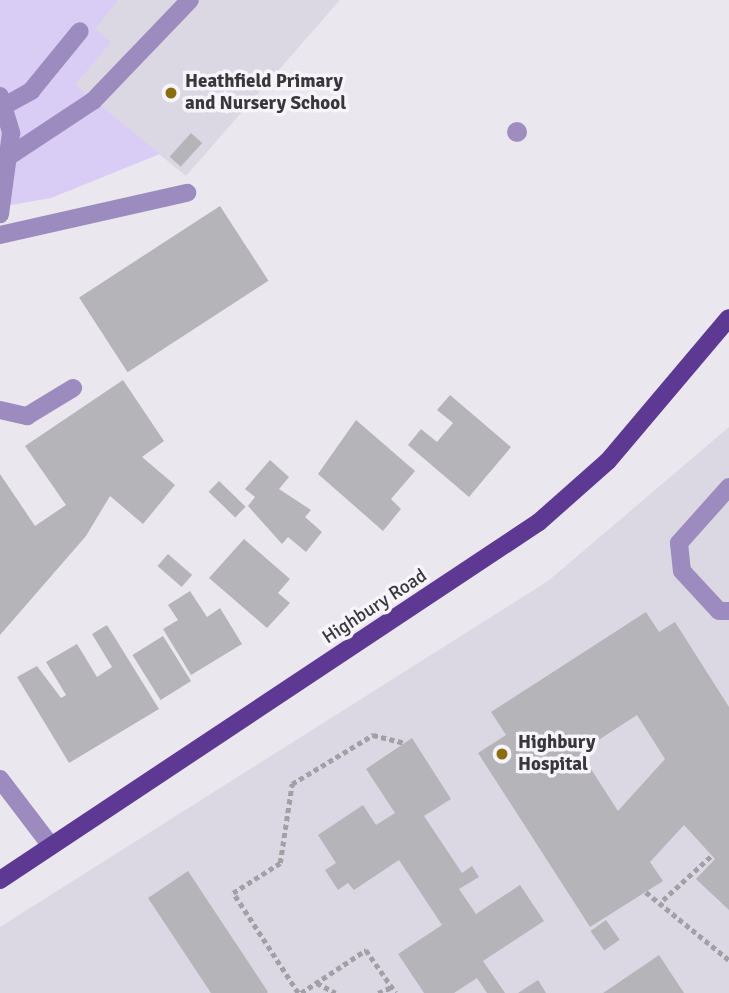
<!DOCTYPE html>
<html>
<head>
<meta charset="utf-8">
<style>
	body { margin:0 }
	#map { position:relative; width:729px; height:993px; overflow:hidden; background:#eae8ee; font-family:Signika,sans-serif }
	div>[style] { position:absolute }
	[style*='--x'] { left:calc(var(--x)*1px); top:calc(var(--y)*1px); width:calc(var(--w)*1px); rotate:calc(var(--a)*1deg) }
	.built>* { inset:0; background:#dbd8e4 }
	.green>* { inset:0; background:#d9cdf6 }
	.building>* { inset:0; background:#b5b4b9; transform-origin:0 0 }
	.path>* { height:4.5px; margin-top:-2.25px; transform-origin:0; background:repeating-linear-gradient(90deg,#a1a0a4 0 5px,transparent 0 8.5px) }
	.minor>* { height:18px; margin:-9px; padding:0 9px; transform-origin:9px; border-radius:9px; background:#9b8bbe }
	.major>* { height:18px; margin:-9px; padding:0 9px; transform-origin:9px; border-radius:9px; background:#5d3993 }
	.trees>* { width:20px; height:20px; margin:-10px; border-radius:50%; background:#a08dbf }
	.dots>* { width:19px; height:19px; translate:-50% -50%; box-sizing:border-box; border:4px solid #f7f5fb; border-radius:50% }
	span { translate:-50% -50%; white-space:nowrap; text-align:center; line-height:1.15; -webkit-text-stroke:7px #f7f5fb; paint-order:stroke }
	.poi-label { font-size:19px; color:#383739; font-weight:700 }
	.left { translate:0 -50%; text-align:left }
	.street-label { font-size:19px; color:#383739 }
</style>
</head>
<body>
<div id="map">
	<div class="built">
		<i style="clip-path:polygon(60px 0,340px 0,186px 176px,74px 85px)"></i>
		<i style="clip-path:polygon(729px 427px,729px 993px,0 993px,0 927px,548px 581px)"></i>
	</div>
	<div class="green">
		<i style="clip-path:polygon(0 0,118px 0,95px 29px,111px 42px,75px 85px,160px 154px,51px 198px,0 207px)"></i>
	</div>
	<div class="building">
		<i style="left:191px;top:133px;width:15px;height:32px;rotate:42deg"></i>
		<i style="left:220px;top:206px;width:89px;height:168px;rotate:57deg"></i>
		<i style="clip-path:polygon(123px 380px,164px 441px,142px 457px,175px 485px,143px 524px,110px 496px,86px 536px,0 635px,0 474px,35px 526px,66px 505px,25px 446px)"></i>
		<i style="clip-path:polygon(450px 395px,511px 447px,469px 497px,408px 445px,421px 429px,437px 442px,453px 423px,437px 410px)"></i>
		<i style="clip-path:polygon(356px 420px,415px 471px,391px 499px,401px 509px,383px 531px,318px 474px)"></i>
		<i style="clip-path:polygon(270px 460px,289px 477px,279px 489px,311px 510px,305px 517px,322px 532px,306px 552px,288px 537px,282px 544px,248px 506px,255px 497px,245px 489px)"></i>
		<i style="left:219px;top:481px;width:37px;height:15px;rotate:44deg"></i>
		<i style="clip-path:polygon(244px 539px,290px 579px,278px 593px,290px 603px,267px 628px,209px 578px)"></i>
		<i style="left:168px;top:554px;width:32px;height:16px;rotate:41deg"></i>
		<i style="clip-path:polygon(190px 591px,207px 617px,220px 608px,242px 644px,191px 675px,163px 629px,178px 620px,168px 605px)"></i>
		<i style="clip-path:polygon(evenodd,646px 612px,659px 632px,675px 622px,729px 707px,729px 910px,696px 879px,715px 859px,684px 825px,650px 862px,663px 881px,590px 927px,478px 753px,506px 735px,491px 712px,646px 612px,637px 715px,665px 759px,618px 811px,580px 752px,637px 715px)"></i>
		<i style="clip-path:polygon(107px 625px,159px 709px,69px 763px,17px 677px,37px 666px,61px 698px,66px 695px,46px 662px,77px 644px,97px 677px,112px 667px,92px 634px)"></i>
		<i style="left:163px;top:636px;width:53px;height:36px;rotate:58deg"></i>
		<i style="clip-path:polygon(412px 738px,451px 799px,424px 816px,462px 873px,472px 866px,479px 877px,459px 889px,476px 914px,520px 885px,544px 921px,483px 961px,505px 993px,487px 993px,477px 978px,454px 993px,424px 993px,398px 954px,442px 925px,399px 860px,354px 890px,348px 883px,338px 890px,325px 870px,336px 863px,318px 835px,363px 805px,376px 825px,395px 813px,366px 769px)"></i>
		<i style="clip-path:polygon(188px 871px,268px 992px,267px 993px,211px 993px,148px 898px)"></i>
		<i style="left:606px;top:920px;width:24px;height:19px;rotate:55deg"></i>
		<i style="clip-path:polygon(659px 955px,684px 993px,603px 993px,643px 966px)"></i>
		<i style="clip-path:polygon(538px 980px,546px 993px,518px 993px)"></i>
	</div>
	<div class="path">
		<i style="--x:646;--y:892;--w:107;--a:39.3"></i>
		<i style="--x:663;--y:900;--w:65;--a:-42.5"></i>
		<i style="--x:317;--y:983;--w:21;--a:28"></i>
		<i style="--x:298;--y:993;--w:119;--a:-123"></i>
		<i style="--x:233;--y:893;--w:56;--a:-32.6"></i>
		<i style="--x:280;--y:863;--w:80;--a:-81.4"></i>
		<i style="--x:292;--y:784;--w:95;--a:-31.2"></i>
		<i style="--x:373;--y:735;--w:33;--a:14"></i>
		<i style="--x:301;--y:993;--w:78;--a:-33.5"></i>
		<i style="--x:366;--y:950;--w:52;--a:55.1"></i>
		<i style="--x:378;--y:993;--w:15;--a:-23"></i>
	</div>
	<div class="minor">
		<i style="--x:0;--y:96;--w:39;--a:73"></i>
		<i style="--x:11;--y:133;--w:82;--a:97.7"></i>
		<i style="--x:6;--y:105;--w:29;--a:-29"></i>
		<i style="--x:31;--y:91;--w:77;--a:-50.8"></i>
		<i style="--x:8;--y:157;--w:102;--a:-33.4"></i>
		<i style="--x:93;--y:101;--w:140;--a:-46.2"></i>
		<i style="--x:0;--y:235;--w:192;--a:-12.7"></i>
		<i style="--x:0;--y:410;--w:28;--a:13"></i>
		<i style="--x:27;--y:416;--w:54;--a:-31.3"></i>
		<i style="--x:729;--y:487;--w:75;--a:131.8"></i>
		<i style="--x:679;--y:543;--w:28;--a:84"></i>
		<i style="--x:682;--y:571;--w:54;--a:47.2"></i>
		<i style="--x:719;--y:611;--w:10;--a:0"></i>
		<i style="--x:0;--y:779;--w:84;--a:52.7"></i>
	</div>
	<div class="major">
		<i style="--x:0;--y:880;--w:647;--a:-33.59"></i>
		<i style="--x:539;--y:522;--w:92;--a:-41.5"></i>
		<i style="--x:608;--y:461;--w:187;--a:-49.8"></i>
	</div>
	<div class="trees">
		<i style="left:517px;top:132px"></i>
	</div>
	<div class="dots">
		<i style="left:171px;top:93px;background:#8b6d0e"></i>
		<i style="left:502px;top:754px;background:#8b6d0e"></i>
	</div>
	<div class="poi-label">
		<span class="left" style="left:185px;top:93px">Heathfield Primary<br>and Nursery School</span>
		<span class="left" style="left:518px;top:754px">Highbury<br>Hospital</span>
	</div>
	<div class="street-label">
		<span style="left:375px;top:607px;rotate:-33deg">Highbury Road</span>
	</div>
</div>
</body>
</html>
